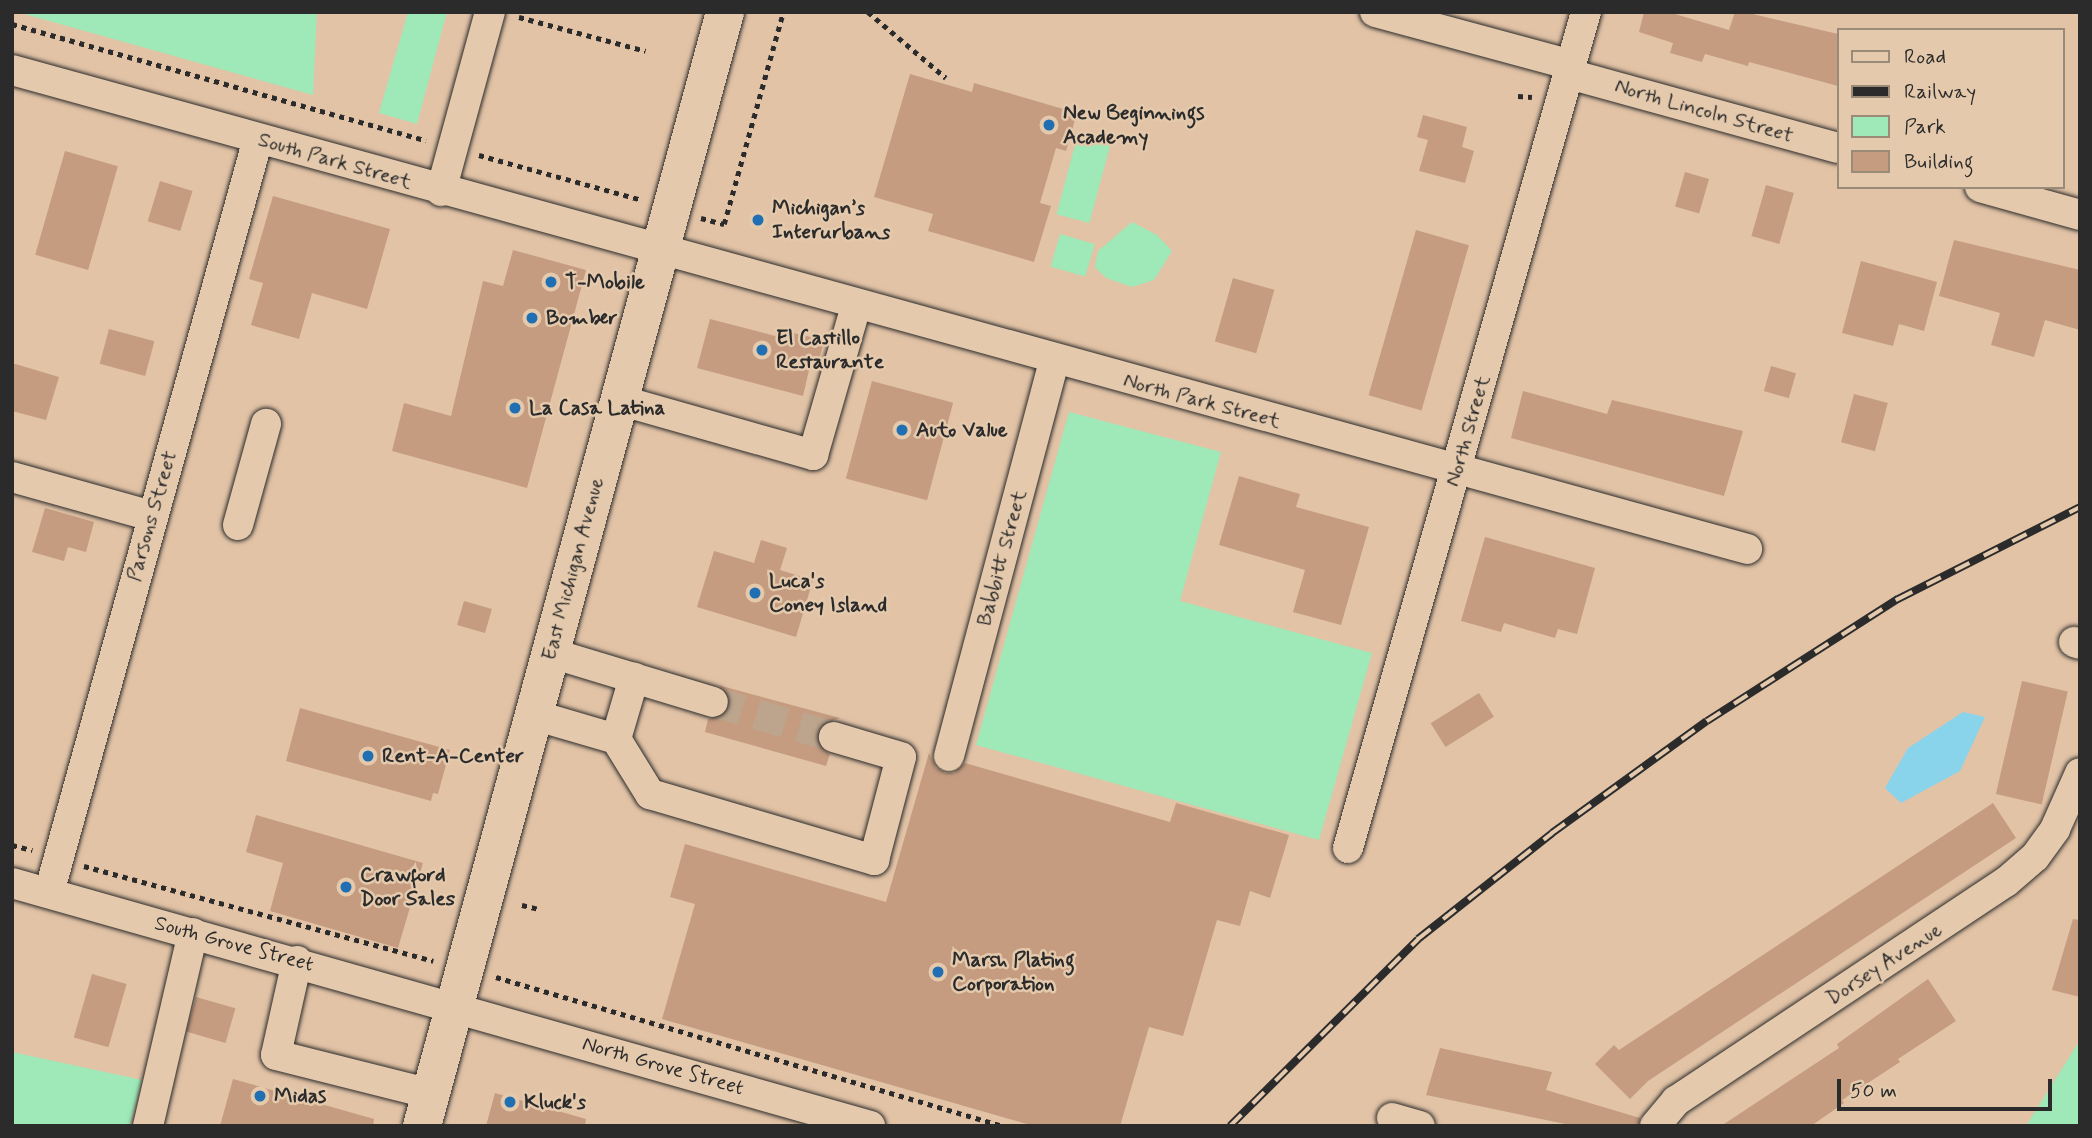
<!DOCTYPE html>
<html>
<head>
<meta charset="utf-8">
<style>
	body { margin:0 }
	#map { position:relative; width:2092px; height:1138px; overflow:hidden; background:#e2c3a6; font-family:Mynerve,sans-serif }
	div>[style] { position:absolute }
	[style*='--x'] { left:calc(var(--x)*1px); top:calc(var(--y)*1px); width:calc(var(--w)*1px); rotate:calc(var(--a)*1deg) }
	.green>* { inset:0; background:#9fe8b7; transform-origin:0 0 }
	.water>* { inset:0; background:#89d4ea }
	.building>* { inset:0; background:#c59c80; transform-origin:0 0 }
	.minor-tunnel>* { height:30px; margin-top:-15px; transform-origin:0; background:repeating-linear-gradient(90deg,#bda58d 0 30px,transparent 0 45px) }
	.path>* { height:4.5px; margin-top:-2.25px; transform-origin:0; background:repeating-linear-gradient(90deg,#2b2b2b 0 5px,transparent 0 10px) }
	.roads { filter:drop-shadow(0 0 2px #2b2b2b) drop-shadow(0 0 2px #2b2b2b) }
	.minor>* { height:30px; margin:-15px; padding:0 15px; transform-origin:15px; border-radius:15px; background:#e4c9ac }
	.major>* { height:38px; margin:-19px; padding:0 19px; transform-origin:19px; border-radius:19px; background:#e4c9ac }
	.rail>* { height:8px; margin-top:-4px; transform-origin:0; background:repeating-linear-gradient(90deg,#e4c9ac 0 16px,#2b2b2b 0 32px); box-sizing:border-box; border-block:2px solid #2b2b2b }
	.dots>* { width:19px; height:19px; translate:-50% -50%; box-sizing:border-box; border:4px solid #e4c9ac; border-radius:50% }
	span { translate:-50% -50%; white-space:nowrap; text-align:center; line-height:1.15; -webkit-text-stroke:5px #e4c9ac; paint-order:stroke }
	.street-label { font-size:21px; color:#2b2b2b }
	.poi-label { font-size:21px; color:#2b2b2b; font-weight:700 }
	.left { translate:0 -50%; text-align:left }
	.frame { position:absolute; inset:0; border:14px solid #2b2b2b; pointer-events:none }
	.legend { position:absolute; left:1837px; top:28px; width:228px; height:161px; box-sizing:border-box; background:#e4c9ac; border:2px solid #9a8a78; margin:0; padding:9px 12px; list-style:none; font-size:21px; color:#2b2b2b }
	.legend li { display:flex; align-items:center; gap:14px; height:35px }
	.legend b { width:35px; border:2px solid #9a8a78 }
	.scale { position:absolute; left:1837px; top:1079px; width:215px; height:32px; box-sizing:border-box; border:4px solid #2b2b2b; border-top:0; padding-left:9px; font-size:21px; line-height:24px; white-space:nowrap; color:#2b2b2b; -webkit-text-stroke:5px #e4c9ac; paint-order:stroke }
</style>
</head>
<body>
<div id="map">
	<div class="green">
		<i style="clip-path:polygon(17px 12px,317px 12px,313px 95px)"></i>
		<i style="clip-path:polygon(408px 12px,447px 12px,417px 124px,379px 113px)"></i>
		<i style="left:1078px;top:134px;width:34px;height:83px;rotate:15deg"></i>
		<i style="clip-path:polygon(1132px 222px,1157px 235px,1172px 251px,1154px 280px,1132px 287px,1106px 278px,1095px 267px,1098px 251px)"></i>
		<i style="left:1060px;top:234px;width:36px;height:34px;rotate:16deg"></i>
		<i style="clip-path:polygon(1069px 412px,1221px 452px,1180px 601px,1372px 653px,1319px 840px,976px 745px)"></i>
		<i style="clip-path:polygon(2080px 1040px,2080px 1126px,2026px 1126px)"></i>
		<i style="clip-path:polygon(12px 1052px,142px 1080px,130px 1126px,12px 1126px)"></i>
	</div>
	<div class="water">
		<i style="clip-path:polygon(1963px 712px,1985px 717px,1960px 771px,1901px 803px,1885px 788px,1908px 748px)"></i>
	</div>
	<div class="building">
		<i style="clip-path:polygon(1644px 12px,1668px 12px,1729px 30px,1735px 12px,1744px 12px,1838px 34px,1838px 86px,1749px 62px,1748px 66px,1705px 54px,1702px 62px,1670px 53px,1673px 43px,1639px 32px)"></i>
		<i style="clip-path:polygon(910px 74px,972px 92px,974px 83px,1077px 113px,1066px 151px,1056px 148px,1040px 203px,1051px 206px,1034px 262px,928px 231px,933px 214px,874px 197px)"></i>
		<i style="clip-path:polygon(1423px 115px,1467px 127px,1462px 147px,1474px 151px,1465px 183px,1419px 171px,1428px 140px,1417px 137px)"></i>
		<i style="left:65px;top:151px;width:55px;height:108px;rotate:16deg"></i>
		<i style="left:1685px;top:172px;width:25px;height:36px;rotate:16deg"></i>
		<i style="left:160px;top:181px;width:34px;height:42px;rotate:17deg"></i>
		<i style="left:1766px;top:185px;width:29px;height:53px;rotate:16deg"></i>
		<i style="clip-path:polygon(273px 196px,390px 229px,367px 309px,312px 293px,299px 339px,251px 325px,263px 283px,249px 279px)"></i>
		<i style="left:1416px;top:230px;width:55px;height:172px;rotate:16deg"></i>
		<i style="clip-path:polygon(1954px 240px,2080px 270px,2080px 330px,2045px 320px,2034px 357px,1991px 345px,2000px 313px,1939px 296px)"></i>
		<i style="clip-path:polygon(513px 250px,586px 270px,527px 488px,392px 451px,404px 403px,451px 416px,483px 281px,503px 286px)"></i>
		<i style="clip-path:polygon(1861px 261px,1937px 282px,1924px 331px,1899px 324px,1893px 346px,1842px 333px)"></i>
		<i style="left:1233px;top:278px;width:43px;height:66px;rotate:16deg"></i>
		<i style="clip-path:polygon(710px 319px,775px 336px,780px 330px,824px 340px,819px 360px,811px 362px,803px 396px,697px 368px)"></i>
		<i style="left:109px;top:329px;width:47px;height:36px;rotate:15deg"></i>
		<i style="clip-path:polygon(12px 363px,59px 377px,46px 420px,12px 411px)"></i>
		<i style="left:1771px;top:366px;width:26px;height:26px;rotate:16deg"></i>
		<i style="left:872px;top:381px;width:84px;height:101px;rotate:15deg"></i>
		<i style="clip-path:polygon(1523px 391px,1607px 414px,1612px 400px,1743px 431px,1724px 496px,1511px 438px)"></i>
		<i style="left:1854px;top:394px;width:35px;height:50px;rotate:15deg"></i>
		<i style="clip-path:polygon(1239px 476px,1300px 494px,1296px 507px,1369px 527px,1341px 625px,1293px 612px,1305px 570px,1219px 545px)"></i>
		<i style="clip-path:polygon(45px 508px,94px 522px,86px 552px,68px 547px,64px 561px,32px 552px)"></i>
		<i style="clip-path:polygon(1485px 537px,1595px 568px,1577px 634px,1558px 629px,1555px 638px,1504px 623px,1501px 632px,1461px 621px)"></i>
		<i style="clip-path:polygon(761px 540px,787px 548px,780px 570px,813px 580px,796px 637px,697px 607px,714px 551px,754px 563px)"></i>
		<i style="left:464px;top:601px;width:29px;height:25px;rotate:16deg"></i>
		<i style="left:2022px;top:681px;width:47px;height:116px;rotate:13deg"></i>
		<i style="clip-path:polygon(718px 685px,840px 718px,823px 724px,817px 733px,821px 748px,830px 754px,826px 766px,705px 732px,708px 719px,724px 715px,730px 706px,726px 691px)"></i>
		<i style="left:1479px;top:693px;width:28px;height:57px;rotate:58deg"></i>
		<i style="clip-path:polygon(300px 708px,450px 750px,438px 794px,433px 793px,431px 801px,286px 761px)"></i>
		<i style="clip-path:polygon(929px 753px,936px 768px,945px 773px,954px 773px,965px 763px,1170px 822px,1176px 803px,1289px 835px,1270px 898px,1250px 891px,1240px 926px,1217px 920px,1183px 1036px,1149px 1027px,1120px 1126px,1034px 1126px,662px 1019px,695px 904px,670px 897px,685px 844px,886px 902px)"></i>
		<i style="clip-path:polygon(1993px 803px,2016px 838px,1648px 1081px,1630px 1099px,1595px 1064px,1614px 1045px,1619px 1050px)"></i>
		<i style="clip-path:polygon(256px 815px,423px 863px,398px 948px,270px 911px,283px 863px,246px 852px)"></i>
		<i style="clip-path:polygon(2073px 919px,2080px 920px,2080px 997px,2052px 990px)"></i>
		<i style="left:92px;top:974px;width:36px;height:66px;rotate:16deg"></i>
		<i style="clip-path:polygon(1928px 979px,1956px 1021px,1898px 1059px,1900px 1062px,1842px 1100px,1844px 1103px,1811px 1126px,1721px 1126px,1839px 1048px,1837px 1044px)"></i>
		<i style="left:196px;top:997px;width:41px;height:36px;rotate:16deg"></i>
		<i style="clip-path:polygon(1440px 1048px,1552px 1072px,1546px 1090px,1640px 1118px,1638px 1126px,1575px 1126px,1426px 1095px)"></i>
		<i style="clip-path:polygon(233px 1079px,374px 1119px,373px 1126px,220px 1126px)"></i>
		<i style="clip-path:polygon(495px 1093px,586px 1119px,585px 1126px,486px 1126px)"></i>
	</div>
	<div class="minor-tunnel">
		<i style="--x:713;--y:702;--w:126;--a:16.1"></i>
	</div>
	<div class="path">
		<i style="--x:868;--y:12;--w:102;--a:40.2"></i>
		<i style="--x:519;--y:17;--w:131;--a:15"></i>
		<i style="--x:12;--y:24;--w:430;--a:15.7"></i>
		<i style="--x:1518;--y:96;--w:14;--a:4"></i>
		<i style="--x:479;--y:155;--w:169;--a:15.4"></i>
		<i style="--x:701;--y:218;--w:24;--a:15"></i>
		<i style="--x:724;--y:224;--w:220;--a:-74.4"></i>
		<i style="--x:12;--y:845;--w:21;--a:14"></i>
		<i style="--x:84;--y:866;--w:362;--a:15.2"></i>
		<i style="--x:522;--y:905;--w:17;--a:13"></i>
		<i style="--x:496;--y:977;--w:528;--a:16.38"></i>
	</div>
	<div class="roads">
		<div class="minor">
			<i style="--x:1375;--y:12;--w:203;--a:15.1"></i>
			<i style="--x:12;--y:70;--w:1800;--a:15.43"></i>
			<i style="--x:1569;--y:74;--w:279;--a:15.4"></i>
			<i style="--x:1980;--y:187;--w:104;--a:15.6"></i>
			<i style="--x:441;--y:191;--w:186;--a:-74.7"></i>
			<i style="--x:619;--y:400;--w:202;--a:15.8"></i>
			<i style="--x:813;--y:455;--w:155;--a:-73.9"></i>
			<i style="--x:12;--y:477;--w:145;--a:15.6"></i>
			<i style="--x:238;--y:525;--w:105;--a:-74.5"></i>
			<i style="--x:2074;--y:642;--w:6;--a:18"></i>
			<i style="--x:551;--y:653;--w:169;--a:16.8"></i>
			<i style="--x:534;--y:715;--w:85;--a:16.3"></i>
			<i style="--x:616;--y:739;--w:65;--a:58.3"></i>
			<i style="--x:650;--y:794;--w:234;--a:16.4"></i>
			<i style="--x:874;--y:860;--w:106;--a:-75.3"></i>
			<i style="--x:901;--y:757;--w:70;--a:-163.4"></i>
			<i style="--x:616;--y:739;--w:64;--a:-73.6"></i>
			<i style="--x:949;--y:756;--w:410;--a:-75.1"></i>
			<i style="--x:1348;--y:848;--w:869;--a:-74.11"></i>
			<i style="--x:12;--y:883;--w:892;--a:15.81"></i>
			<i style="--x:49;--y:893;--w:782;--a:-74.51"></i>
			<i style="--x:297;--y:961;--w:96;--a:102.6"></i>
			<i style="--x:276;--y:1055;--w:160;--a:14.1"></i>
			<i style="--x:1392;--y:1118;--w:29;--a:16"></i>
			<i style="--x:148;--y:1126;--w:198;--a:-76.9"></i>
			<i style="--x:1655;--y:1126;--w:33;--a:-50"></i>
			<i style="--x:1676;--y:1101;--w:396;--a:-33.6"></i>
			<i style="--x:2006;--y:882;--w:38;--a:-41"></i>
			<i style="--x:2035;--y:857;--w:34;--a:-54"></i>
			<i style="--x:2055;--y:829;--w:61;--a:-65.9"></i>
		</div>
		<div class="major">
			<i style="--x:422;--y:1126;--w:1154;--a:-74.78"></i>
		</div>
	</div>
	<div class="rail">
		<i style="--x:1230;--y:1126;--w:265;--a:-44.8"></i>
		<i style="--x:1418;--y:939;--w:171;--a:-38.3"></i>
		<i style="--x:1552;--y:833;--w:191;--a:-35.9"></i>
		<i style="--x:1707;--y:721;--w:227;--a:-32.6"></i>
		<i style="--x:1898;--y:599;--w:204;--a:-26.8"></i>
	</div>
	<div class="dots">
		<i style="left:1049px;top:125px;background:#1f6fb2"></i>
		<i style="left:758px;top:220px;background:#1f6fb2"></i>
		<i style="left:551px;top:282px;background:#1f6fb2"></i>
		<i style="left:532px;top:318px;background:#1f6fb2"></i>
		<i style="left:762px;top:350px;background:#1f6fb2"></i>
		<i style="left:515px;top:408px;background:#1f6fb2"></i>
		<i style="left:902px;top:430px;background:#1f6fb2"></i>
		<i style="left:755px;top:593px;background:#1f6fb2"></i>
		<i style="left:368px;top:756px;background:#1f6fb2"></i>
		<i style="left:346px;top:887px;background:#1f6fb2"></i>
		<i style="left:938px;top:972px;background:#1f6fb2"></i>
		<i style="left:260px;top:1096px;background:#1f6fb2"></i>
		<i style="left:510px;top:1102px;background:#1f6fb2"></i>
	</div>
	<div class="street-label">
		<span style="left:1704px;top:111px;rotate:16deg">North Lincoln Street</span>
		<span style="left:335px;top:161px;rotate:16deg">South Park Street</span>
		<span style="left:1202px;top:401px;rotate:15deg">North Park Street</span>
		<span style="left:1468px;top:431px;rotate:-74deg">North Street</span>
		<span style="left:152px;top:516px;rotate:-74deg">Parsons Street</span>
		<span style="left:1002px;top:558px;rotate:-75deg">Babbitt Street</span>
		<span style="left:573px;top:569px;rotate:-75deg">East Michigan Avenue</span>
		<span style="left:234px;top:944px;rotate:15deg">South Grove Street</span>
		<span style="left:1884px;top:964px;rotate:-33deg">Dorsey Avenue</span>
		<span style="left:663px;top:1066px;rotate:16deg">North Grove Street</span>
	</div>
	<div class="poi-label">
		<span class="left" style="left:1063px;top:125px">New Beginnings<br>Academy</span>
		<span class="left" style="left:772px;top:220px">Michigan’s<br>Interurbans</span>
		<span class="left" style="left:565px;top:282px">T-Mobile</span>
		<span class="left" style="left:546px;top:318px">Bomber</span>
		<span class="left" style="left:776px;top:350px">El Castillo<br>Restaurante</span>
		<span class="left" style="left:529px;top:408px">La Casa Latina</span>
		<span class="left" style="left:916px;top:430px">Auto Value</span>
		<span class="left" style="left:769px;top:593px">Luca's<br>Coney Island</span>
		<span class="left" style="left:382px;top:756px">Rent-A-Center</span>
		<span class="left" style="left:360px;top:887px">Crawford<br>Door Sales</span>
		<span class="left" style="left:952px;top:972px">Marsh Plating<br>Corporation</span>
		<span class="left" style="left:274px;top:1096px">Midas</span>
		<span class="left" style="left:524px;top:1102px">Kluck's</span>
	</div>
	<div class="frame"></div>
	<ul class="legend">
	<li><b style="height:9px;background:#e4c9ac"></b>Road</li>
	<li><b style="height:9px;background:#2b2b2b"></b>Railway</li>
	<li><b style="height:19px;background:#9fe8b7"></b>Park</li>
	<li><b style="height:19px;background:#c59c80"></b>Building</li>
	</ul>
	<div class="scale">50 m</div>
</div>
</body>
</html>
